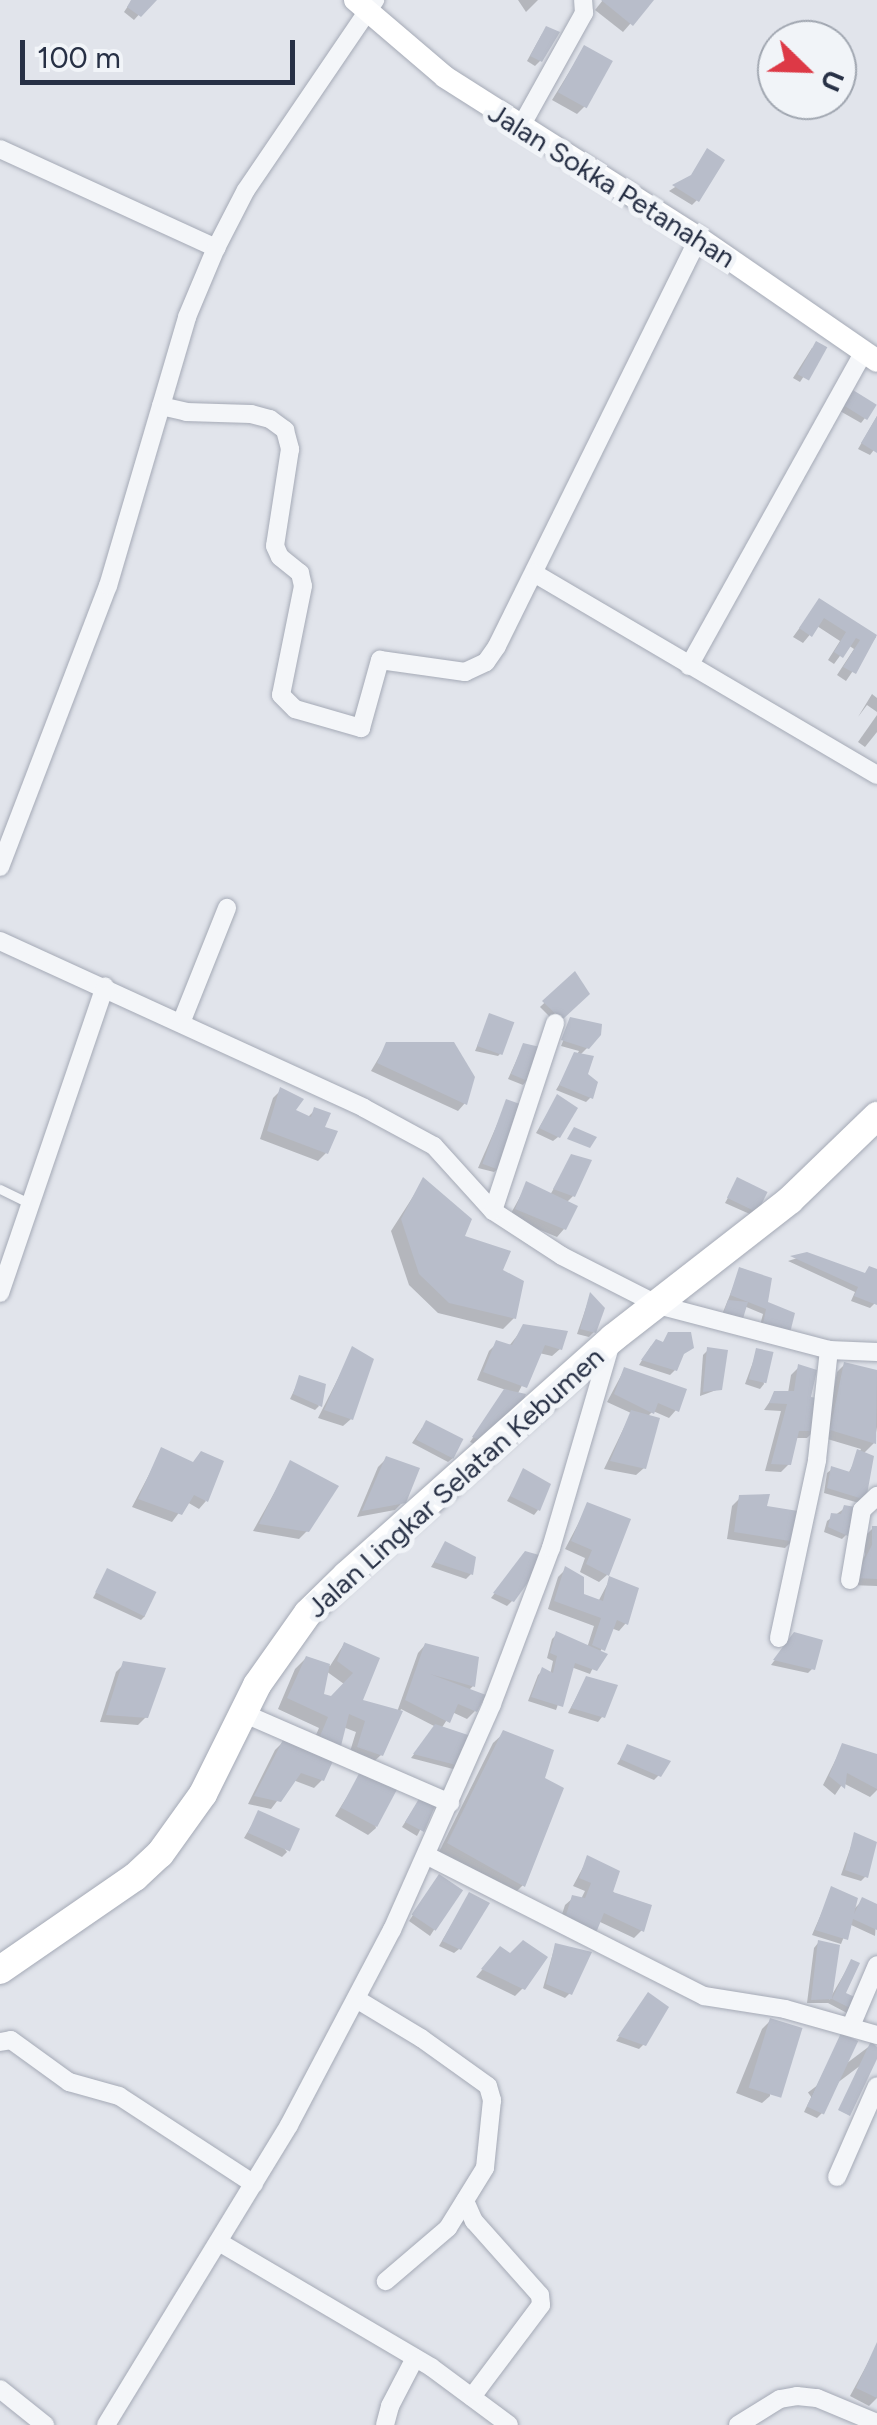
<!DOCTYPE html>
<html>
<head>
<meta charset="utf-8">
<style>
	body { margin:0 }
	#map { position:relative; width:877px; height:2425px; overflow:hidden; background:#e1e4eb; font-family:Figtree,sans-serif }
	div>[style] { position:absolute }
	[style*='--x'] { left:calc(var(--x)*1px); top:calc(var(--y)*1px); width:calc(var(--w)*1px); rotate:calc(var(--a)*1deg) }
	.shadow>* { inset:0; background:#0003; transform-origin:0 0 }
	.building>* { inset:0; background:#b8bdca; transform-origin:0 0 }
	.roads { filter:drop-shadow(0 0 2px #a5aab6) drop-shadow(0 0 2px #a5aab6) }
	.service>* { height:9px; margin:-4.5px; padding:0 4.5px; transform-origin:4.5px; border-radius:4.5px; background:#f4f6f9 }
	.minor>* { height:18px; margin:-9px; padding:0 9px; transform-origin:9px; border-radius:9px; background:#f4f6f9 }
	.secondary>* { height:22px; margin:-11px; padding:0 11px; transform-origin:11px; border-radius:11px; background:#fff }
	.trunk>* { height:28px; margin:-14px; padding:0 14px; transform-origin:14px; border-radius:14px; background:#fff }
	span { translate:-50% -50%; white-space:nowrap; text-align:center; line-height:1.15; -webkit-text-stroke:10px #f1f4f8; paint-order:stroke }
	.street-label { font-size:28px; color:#273045 }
	.north { position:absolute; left:757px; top:20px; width:100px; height:100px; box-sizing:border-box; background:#f1f4f8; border:2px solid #a0a6b0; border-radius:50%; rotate:113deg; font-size:28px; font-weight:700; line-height:40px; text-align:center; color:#273045 }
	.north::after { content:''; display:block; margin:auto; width:35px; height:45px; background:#dd3946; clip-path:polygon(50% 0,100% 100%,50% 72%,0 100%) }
	.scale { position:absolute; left:20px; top:40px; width:275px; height:45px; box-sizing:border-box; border:5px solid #273045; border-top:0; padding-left:12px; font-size:30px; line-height:35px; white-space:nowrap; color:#273045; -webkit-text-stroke:8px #f1f4f8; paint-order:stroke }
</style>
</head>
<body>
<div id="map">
	<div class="shadow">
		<i style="clip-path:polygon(132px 0,152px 0,134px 20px,124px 12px)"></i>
		<i style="clip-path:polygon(518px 0,538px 0,526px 12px)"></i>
		<i style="clip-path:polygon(603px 0,651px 0,623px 32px,595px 10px)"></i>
		<i style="clip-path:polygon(542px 34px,540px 61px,535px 66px,527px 61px)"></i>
		<i style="clip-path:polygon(584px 48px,585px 106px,577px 114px,552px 100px)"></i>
		<i style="clip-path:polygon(689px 178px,697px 200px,692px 205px,669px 191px)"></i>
		<i style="clip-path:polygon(812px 348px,823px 348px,800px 382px,793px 378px)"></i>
		<i style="clip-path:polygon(848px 398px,865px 418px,861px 423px,840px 411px)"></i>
		<i style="clip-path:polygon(877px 416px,877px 446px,870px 455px,858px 449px)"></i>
		<i style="clip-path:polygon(819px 601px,876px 637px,846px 681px,837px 675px,854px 649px,848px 645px,834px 664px,828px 660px,840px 641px,817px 626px,803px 643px,793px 637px)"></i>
		<i style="clip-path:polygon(872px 694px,877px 698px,877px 712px,867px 705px,858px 717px)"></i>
		<i style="clip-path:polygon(877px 715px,877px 732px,865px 747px,858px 742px)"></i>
		<i style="clip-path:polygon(574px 975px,556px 1023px,540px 1007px)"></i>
		<i style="clip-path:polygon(490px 1016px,503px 1051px,498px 1056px,475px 1051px)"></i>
		<i style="clip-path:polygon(571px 1021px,588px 1047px,579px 1056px,591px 1097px,586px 1102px,556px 1090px,579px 1051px,561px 1046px)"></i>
		<i style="clip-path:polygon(387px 1044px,465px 1103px,458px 1111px,371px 1071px)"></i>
		<i style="clip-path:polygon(523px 1046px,527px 1080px,523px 1085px,508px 1079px)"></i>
		<i style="clip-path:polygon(281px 1090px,293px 1111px,307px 1118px,315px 1110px,326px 1153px,318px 1161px,260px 1139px,273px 1098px)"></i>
		<i style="clip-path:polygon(557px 1097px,558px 1137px,553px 1141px,536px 1133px)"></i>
		<i style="clip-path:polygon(507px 1102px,499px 1168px,494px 1172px,478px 1168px)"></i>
		<i style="clip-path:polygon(572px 1157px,573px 1196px,566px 1203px,564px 1229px,557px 1237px,509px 1217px,527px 1184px,550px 1195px)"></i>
		<i style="clip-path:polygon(738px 1180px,765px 1193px,752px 1215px,725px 1203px)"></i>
		<i style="clip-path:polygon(423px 1181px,461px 1238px,499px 1271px,514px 1318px,503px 1329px,438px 1313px,409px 1285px,391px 1231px)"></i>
		<i style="clip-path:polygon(807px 1255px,863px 1275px,877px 1271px,875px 1303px,870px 1308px,851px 1301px,855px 1292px,788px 1261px)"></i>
		<i style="clip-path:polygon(740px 1270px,765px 1304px,792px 1314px,759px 1329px,763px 1314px,744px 1306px,719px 1322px)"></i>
		<i style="clip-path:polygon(590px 1296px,594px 1332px,589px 1337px,577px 1334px)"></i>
		<i style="clip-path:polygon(524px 1327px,560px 1349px,552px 1356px,539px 1353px,517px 1395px,522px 1396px,482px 1447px,470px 1442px,506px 1390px,477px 1380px,489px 1351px,497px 1343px,509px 1346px)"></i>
		<i style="clip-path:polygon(669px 1334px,680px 1356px,675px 1370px,670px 1375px,639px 1365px,651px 1346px,662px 1344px)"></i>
		<i style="clip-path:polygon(353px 1349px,351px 1419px,343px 1426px,318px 1418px)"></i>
		<i style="clip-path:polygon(708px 1350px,719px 1389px,700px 1396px,703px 1355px)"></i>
		<i style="clip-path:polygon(757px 1351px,764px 1384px,760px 1389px,745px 1384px)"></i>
		<i style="clip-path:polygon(845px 1364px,877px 1372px,877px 1427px,874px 1443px,863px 1454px,864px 1498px,859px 1503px,824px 1493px,827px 1473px,832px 1469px,848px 1474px,861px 1449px,824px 1438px,837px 1372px)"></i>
		<i style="clip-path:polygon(799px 1367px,815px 1430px,807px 1438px,795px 1438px,789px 1464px,781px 1472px,765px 1471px,781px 1411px,764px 1410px,775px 1394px,788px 1393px,791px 1375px)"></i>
		<i style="clip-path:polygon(624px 1370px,676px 1410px,669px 1418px,653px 1411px,647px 1417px,644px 1468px,636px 1475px,604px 1469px,631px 1413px,607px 1402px)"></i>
		<i style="clip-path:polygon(300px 1378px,319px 1406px,315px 1410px,290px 1399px)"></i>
		<i style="clip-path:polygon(422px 1428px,453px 1458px,448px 1462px,412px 1443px)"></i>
		<i style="clip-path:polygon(162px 1450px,206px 1501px,199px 1509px,187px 1502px,172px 1522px,132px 1507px)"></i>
		<i style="clip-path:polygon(386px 1459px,404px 1501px,395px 1510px,357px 1517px,378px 1467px)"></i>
		<i style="clip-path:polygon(291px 1463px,307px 1531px,299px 1539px,253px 1531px)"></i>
		<i style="clip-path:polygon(524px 1471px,538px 1510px,534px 1515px,507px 1501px)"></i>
		<i style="clip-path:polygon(740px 1498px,764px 1508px,793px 1540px,785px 1548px,727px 1539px,732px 1506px)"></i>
		<i style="clip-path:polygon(588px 1505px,607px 1575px,599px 1582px,580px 1572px,585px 1558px,565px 1549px)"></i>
		<i style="clip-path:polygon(845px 1508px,846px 1535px,842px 1539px,824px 1532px,827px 1521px)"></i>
		<i style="clip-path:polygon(873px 1528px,877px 1528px,877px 1586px,850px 1585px,865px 1555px,865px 1536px)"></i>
		<i style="clip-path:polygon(445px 1544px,471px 1574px,466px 1579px,431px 1567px)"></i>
		<i style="clip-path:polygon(521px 1559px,512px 1601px,507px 1606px,491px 1598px)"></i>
		<i style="clip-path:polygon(566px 1569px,581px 1595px,598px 1602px,610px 1579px,626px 1623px,619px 1631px,611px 1628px,590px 1674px,571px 1667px,556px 1710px,528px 1701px,538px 1675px,543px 1670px,550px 1675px,553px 1661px,547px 1658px,552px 1639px,557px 1634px,587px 1648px,594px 1626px,548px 1609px,558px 1577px)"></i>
		<i style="clip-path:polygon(107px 1571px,145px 1616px,141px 1620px,93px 1598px)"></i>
		<i style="clip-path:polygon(790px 1640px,813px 1668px,808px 1673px,771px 1665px)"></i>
		<i style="clip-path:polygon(evenodd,344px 1644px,377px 1659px,359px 1701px,397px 1712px,418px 1653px,425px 1645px,473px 1686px,468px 1691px,475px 1711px,467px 1719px,452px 1712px,441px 1729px,458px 1764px,453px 1769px,411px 1758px,436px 1727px,401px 1709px,381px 1755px,370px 1765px,348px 1758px,356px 1732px,343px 1727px,322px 1780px,314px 1788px,293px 1780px,271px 1809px,248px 1804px,275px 1750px,283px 1742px,308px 1753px,319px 1728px,278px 1709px,295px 1669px,306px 1658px,330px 1666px,344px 1644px,326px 1671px,344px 1684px,331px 1699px,321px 1695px,326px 1671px)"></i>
		<i style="clip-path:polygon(124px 1664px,146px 1717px,138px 1725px,100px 1722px,116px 1672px)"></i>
		<i style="clip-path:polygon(586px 1679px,602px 1717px,598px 1722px,568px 1713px)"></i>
		<i style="clip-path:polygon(504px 1733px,523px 1885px,512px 1896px,438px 1854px,493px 1743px)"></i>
		<i style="clip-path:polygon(843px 1745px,877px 1757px,877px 1790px,870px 1797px,843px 1783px,835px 1795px,823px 1785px)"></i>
		<i style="clip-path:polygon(628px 1747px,659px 1775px,654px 1780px,617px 1764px)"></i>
		<i style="clip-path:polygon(363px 1771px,376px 1828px,368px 1835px,335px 1816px)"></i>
		<i style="clip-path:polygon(416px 1805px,433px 1805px,417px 1836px,402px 1827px)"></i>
		<i style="clip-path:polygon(259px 1813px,287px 1852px,282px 1857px,244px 1838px)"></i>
		<i style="clip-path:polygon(855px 1835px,866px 1876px,861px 1881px,841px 1875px)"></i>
		<i style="clip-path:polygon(588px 1858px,642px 1930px,634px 1938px,598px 1921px,557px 1930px,565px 1905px,573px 1898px,581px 1899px,585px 1891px,573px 1886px)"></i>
		<i style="clip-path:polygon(435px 1882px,459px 1891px,430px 1936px,409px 1921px)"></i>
		<i style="clip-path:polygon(832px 1889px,853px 1910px,863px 1900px,877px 1907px,875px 1936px,849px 1924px,841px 1944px,812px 1935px)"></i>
		<i style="clip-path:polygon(469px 1895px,459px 1949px,454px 1953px,439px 1946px)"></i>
		<i style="clip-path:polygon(818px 1943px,838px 1947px,829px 2000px,851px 1962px,843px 1994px,856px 2000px,847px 2013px,828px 2003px,807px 2003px,814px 1948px)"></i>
		<i style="clip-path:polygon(555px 1946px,570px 1993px,565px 1998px,543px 1988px)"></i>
		<i style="clip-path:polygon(510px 1956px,523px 1988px,515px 1996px,476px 1977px,493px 1957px)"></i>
		<i style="clip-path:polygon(644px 2000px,644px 2044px,639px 2049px,616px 2041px)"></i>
		<i style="clip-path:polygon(770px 2021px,770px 2096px,762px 2103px,736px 2093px,762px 2029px)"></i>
		<i style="clip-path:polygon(841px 2036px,822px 2113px,817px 2118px,804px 2112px)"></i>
		<i style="left:871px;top:2045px;width:10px;height:79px;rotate:53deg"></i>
		<i style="clip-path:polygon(877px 2346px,877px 2398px,869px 2406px,850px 2396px)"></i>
	</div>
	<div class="building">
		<i style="clip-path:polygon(131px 0,157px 0,141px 17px,127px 7px)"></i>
		<i style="clip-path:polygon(601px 0,654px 0,633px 26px)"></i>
		<i style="clip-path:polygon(546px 26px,560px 32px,542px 62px,530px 56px)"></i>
		<i style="left:584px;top:45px;width:33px;height:54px;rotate:29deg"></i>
		<i style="clip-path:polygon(707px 148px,725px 160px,699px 202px,672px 185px,691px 175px)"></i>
		<i style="left:816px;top:341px;width:13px;height:38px;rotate:29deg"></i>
		<i style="left:853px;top:390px;width:28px;height:18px;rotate:32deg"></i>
		<i style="clip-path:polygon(877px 416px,877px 453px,861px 443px)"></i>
		<i style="clip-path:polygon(819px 598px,877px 635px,856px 674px,843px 667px,860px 640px,856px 638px,843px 658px,834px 652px,846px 632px,824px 618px,812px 637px,799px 628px)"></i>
		<i style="clip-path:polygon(575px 971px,590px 994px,562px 1020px,542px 1001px)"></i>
		<i style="left:489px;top:1013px;width:27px;height:35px;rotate:20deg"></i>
		<i style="clip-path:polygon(570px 1017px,602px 1024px,601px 1035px,589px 1049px,561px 1040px)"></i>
		<i style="clip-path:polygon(386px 1042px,454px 1042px,475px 1077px,467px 1105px,377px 1063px)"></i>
		<i style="clip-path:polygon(523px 1043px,540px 1047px,530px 1082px,511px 1074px)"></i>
		<i style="clip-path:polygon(574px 1052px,594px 1056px,588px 1074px,598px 1082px,593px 1099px,559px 1085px)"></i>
		<i style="clip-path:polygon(280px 1087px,304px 1099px,296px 1110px,311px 1117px,314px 1107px,331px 1113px,325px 1127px,338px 1131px,328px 1154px,267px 1131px)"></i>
		<i style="clip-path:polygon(557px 1094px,578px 1108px,560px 1138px,539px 1128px)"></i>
		<i style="left:506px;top:1099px;width:20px;height:69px;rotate:20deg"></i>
		<i style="clip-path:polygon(574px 1127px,597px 1137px,590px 1148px,567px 1139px)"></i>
		<i style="clip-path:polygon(571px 1154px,592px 1160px,575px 1197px,553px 1189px)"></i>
		<i style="clip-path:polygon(423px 1177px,472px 1219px,465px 1236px,511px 1251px,503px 1270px,524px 1281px,516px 1319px,449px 1303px,419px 1274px,401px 1219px)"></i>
		<i style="left:737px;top:1177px;width:34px;height:23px;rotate:26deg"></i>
		<i style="clip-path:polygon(526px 1181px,578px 1206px,566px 1230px,515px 1209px)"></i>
		<i style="clip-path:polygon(807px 1252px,865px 1273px,869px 1266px,877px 1269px,877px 1305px,854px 1296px,858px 1287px,790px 1256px)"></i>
		<i style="clip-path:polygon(739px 1267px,772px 1278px,768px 1302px,795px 1313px,789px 1337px,763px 1324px,766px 1309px,730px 1295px)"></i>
		<i style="clip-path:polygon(590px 1292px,605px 1308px,596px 1333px,580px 1329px)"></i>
		<i style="clip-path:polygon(728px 1300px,748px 1302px,741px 1325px,722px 1317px)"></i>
		<i style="clip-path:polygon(523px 1324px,568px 1331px,562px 1350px,545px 1345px,527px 1388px,483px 1372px,496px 1340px,512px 1345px)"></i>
		<i style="clip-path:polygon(668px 1332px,691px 1332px,694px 1348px,684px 1354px,677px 1371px,641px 1360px,656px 1339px,663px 1342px)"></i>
		<i style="clip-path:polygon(352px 1346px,374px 1359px,353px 1420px,324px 1410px)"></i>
		<i style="clip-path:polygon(707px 1347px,728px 1350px,722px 1390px,703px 1392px)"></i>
		<i style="left:756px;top:1348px;width:18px;height:32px;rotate:13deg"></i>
		<i style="clip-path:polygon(844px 1362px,877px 1370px,876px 1444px,830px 1430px)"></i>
		<i style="clip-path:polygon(798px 1364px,817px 1370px,811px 1397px,823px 1399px,817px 1431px,799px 1431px,791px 1465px,771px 1464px,787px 1404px,769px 1403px,774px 1391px,794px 1391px)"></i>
		<i style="clip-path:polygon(624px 1367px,687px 1389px,679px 1412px,658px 1403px,654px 1414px,614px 1394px)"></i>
		<i style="clip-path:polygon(299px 1375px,326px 1384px,322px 1407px,293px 1394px)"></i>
		<i style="clip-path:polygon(504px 1389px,526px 1394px,515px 1419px,505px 1415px,489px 1443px,472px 1437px)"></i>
		<i style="clip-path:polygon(631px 1410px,660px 1418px,646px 1469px,610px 1461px)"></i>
		<i style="left:426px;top:1420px;width:42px;height:22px;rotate:27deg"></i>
		<i style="clip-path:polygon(161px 1447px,193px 1462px,201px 1451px,224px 1461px,208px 1502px,194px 1495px,182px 1515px,138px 1499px)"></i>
		<i style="clip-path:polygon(857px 1449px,874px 1456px,866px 1500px,827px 1488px,831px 1466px,850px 1472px)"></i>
		<i style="clip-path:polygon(386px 1456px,420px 1468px,406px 1503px,362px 1511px)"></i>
		<i style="clip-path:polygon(290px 1460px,339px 1486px,309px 1532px,259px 1524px)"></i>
		<i style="clip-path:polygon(523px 1468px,551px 1484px,540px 1511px,510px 1496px)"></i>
		<i style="clip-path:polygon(770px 1494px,767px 1506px,798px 1511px,796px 1542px,734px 1532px,739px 1495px)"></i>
		<i style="clip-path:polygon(587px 1502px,631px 1519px,609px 1576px,586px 1564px,592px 1550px,571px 1541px)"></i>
		<i style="clip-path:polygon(844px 1505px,855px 1507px,848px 1536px,828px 1527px,831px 1513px,841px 1514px)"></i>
		<i style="clip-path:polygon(872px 1526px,877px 1526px,877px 1579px,855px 1578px,872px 1545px)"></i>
		<i style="clip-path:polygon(445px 1541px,476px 1557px,473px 1575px,434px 1562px)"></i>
		<i style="clip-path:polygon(525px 1551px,546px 1557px,514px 1602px,493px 1593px)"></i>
		<i style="clip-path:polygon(565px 1566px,584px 1577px,584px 1594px,603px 1601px,609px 1576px,639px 1588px,628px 1625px,617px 1620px,605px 1651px,592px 1645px,601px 1618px,554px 1601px)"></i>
		<i style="left:107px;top:1568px;width:55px;height:27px;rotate:26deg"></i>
		<i style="clip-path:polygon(556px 1631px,608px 1654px,597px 1671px,575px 1663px,563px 1707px,531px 1697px,542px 1667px,553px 1673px,557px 1656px,550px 1653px)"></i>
		<i style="clip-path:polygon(794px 1632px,823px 1640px,815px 1670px,773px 1660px)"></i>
		<i style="clip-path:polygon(344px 1642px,380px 1658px,363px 1700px,403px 1711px,383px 1756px,357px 1747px,365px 1721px,349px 1714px,340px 1750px,318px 1741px,328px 1717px,287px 1698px,306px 1656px,330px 1664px,324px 1694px,331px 1696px,353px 1673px,337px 1661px)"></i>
		<i style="clip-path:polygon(425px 1643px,479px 1657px,475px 1687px,430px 1674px,486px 1695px,477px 1712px,458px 1704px,450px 1723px,405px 1700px)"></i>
		<i style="clip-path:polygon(123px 1661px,166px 1668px,148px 1718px,106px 1715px)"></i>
		<i style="clip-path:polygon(586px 1676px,618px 1685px,605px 1718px,571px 1708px)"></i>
		<i style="clip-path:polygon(435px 1724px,471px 1736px,460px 1766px,413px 1754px)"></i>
		<i style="clip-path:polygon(503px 1730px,554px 1750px,545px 1778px,564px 1788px,525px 1887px,447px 1843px)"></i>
		<i style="clip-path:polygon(283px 1740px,333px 1761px,324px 1781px,301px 1773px,281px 1802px,254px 1796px)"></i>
		<i style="clip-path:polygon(842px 1743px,877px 1754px,877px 1789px,847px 1773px,845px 1789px,829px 1776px)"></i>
		<i style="clip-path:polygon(627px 1744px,671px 1761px,661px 1777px,620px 1759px)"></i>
		<i style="left:362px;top:1768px;width:41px;height:45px;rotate:28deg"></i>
		<i style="clip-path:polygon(420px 1797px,436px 1804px,424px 1832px,405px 1822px)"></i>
		<i style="left:258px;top:1810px;width:46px;height:25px;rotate:24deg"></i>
		<i style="clip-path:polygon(854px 1832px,877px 1842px,868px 1878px,845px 1870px)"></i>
		<i style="clip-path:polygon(587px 1855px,620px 1871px,613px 1892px,652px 1905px,644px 1932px,604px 1913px,594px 1938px,564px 1922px,572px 1895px,585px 1898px,591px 1883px,579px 1878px)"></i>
		<i style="left:439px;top:1874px;width:29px;height:49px;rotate:34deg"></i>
		<i style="clip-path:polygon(831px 1886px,858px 1898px,854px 1914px,862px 1897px,877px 1904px,877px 1930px,853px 1919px,848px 1940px,815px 1930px)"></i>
		<i style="clip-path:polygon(469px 1892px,490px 1903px,461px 1950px,442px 1941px)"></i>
		<i style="clip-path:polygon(523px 1940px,548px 1957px,525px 1990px,481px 1969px,500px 1946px,510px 1953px)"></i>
		<i style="clip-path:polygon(818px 1940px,840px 1945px,832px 1999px,811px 2000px)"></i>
		<i style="clip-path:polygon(555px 1943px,592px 1952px,572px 1995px,546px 1984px)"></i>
		<i style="clip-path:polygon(851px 1959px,860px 1963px,846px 1993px,859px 1999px,854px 2010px,832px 1999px)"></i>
		<i style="clip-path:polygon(648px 1992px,669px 2007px,646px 2046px,618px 2036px)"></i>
		<i style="left:770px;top:2018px;width:34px;height:73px;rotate:17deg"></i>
		<i style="left:841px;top:2033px;width:19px;height:81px;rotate:25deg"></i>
		<i style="clip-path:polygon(871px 2041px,877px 2047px,877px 2059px,850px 2116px,838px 2110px)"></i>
		<i style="clip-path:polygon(877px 2342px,877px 2398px,856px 2388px)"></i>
	</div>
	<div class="roads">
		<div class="service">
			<i style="--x:0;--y:1189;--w:34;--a:26"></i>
		</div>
		<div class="minor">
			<i style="--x:520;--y:128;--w:132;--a:-60.9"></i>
			<i style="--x:584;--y:13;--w:13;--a:-94"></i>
			<i style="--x:0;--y:149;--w:238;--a:24.6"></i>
			<i style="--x:161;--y:406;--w:26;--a:13"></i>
			<i style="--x:186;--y:412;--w:65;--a:1.8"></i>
			<i style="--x:251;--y:414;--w:20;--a:15"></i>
			<i style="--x:270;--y:419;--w:19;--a:36"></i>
			<i style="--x:285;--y:430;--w:20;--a:75"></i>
			<i style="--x:290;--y:449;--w:98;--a:98.8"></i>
			<i style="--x:275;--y:546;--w:12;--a:66"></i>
			<i style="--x:280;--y:557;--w:26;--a:39"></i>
			<i style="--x:300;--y:573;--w:13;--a:77"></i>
			<i style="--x:303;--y:586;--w:111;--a:101.4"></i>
			<i style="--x:281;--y:695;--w:20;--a:45"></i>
			<i style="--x:295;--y:709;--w:69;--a:16.1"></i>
			<i style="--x:361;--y:728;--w:71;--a:-74.4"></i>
			<i style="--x:380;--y:660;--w:86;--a:8"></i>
			<i style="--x:465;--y:672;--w:23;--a:-25"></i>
			<i style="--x:486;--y:662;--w:19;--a:-55"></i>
			<i style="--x:497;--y:646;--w:455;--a:-63.7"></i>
			<i style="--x:534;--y:573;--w:398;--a:30.5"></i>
			<i style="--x:689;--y:666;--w:359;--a:-60.9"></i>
			<i style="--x:0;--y:867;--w:301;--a:-69"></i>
			<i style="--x:108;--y:586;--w:280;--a:-73.6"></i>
			<i style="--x:187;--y:317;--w:75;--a:-67.2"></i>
			<i style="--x:216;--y:248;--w:65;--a:-62.7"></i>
			<i style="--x:246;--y:190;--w:230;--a:-55.8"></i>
			<i style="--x:0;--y:941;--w:400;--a:24.6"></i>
			<i style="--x:364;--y:1108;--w:80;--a:28.5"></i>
			<i style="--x:434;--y:1146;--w:88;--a:47.8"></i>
			<i style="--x:493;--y:1211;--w:82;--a:33.1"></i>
			<i style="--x:562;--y:1256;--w:108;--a:27"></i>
			<i style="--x:658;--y:1305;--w:177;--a:14.7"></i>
			<i style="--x:829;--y:1350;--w:48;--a:2.4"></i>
			<i style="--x:181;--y:1023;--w:124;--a:-68.2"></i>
			<i style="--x:493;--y:1211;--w:198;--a:-71.7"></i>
			<i style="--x:0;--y:1293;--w:324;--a:-71.1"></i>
			<i style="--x:850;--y:1580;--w:71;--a:-80.3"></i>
			<i style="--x:862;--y:1510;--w:21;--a:-43"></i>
			<i style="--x:779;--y:1638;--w:182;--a:-77.9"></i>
			<i style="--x:817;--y:1460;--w:111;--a:-83.8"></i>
			<i style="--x:243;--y:1713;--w:226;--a:23.5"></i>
			<i style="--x:426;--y:1855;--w:312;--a:26.9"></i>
			<i style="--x:704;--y:1996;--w:82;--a:9.1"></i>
			<i style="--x:785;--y:2009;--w:96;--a:15.8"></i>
			<i style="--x:358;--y:2000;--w:74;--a:31.1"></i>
			<i style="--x:421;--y:2038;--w:82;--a:35.6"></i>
			<i style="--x:488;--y:2086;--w:15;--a:74"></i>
			<i style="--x:492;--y:2100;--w:68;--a:95.9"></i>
			<i style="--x:485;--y:2168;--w:70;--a:121.7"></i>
			<i style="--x:448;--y:2228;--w:82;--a:139.5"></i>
			<i style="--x:851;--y:2026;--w:66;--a:-66.9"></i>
			<i style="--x:0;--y:2042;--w:11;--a:-10"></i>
			<i style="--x:11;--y:2040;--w:72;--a:35.9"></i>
			<i style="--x:69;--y:2082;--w:52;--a:15.6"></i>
			<i style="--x:119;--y:2096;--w:161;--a:33.1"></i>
			<i style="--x:837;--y:2177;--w:99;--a:-66.3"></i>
			<i style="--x:465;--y:2201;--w:22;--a:66"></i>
			<i style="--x:474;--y:2221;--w:99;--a:48.3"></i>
			<i style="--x:540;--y:2295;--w:10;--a:84"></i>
			<i style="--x:541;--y:2305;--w:115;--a:126.9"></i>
			<i style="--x:219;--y:2242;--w:246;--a:30.5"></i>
			<i style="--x:431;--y:2367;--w:97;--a:36.6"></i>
			<i style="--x:0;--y:2389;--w:58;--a:38.7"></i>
			<i style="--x:106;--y:2425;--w:351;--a:-58.6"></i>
			<i style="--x:289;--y:2125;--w:221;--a:-62.2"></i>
			<i style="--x:392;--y:1930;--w:247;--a:-66.1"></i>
			<i style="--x:492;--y:1704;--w:167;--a:-69.3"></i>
			<i style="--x:551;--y:1548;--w:214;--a:-73.7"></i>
			<i style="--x:385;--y:2425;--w:20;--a:-75"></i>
			<i style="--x:390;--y:2406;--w:54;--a:-62.5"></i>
			<i style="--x:738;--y:2425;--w:49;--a:-31.8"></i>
			<i style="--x:780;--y:2399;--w:17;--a:-10"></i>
			<i style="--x:797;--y:2396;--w:20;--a:6"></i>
			<i style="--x:817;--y:2398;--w:65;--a:22.6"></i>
		</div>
		<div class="secondary">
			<i style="--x:355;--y:0;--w:118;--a:40.5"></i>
			<i style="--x:445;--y:77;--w:301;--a:32.4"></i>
			<i style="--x:699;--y:238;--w:216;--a:34.6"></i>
		</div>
		<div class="trunk">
			<i style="--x:0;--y:1970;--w:164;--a:-34.6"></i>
			<i style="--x:135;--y:1877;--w:34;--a:-43"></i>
			<i style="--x:160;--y:1854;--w:74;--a:-54.4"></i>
			<i style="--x:203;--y:1794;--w:122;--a:-63.6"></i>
			<i style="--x:257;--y:1685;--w:88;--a:-54.7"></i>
			<i style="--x:308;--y:1613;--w:54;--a:-44.3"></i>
			<i style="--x:347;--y:1575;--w:356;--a:-41.7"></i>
			<i style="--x:613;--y:1338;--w:224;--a:-37.9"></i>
			<i style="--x:790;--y:1200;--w:121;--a:-44"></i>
		</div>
	</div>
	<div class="street-label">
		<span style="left:612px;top:185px;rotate:32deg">Jalan Sokka Petanahan</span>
		<span style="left:455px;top:1482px;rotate:-42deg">Jalan Lingkar Selatan Kebumen</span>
	</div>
	<div class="north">U</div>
	<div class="scale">100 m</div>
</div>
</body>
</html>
